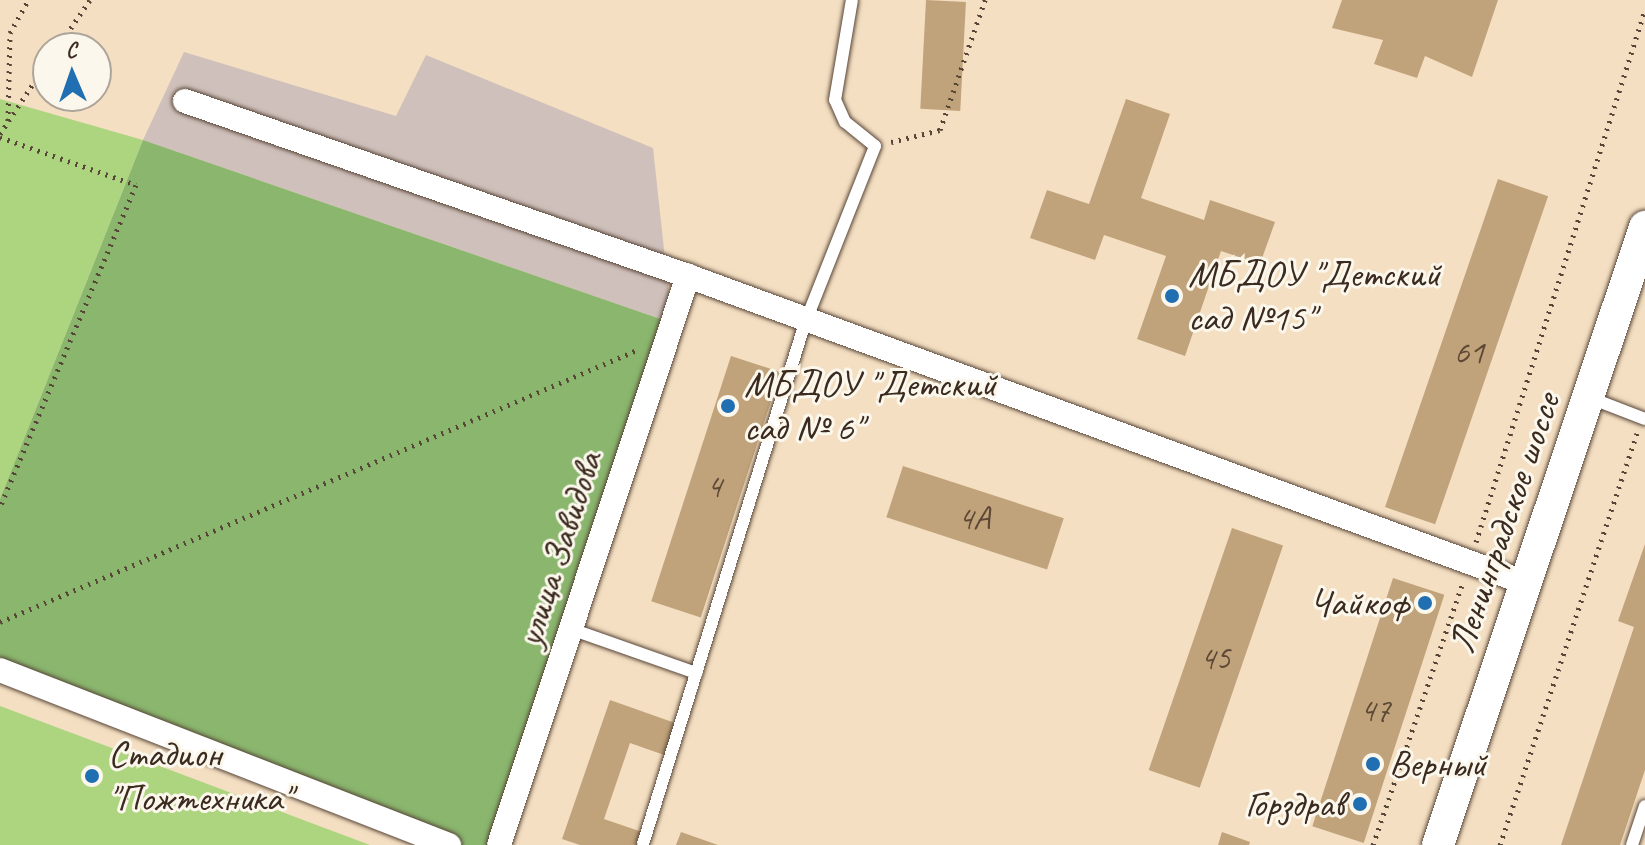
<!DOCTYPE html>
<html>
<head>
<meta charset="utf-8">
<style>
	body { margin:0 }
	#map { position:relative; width:1645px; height:845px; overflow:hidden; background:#f4dfc2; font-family:Caveat,sans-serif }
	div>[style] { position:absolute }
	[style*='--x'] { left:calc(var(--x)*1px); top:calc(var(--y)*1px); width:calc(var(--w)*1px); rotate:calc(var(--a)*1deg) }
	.industrial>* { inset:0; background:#cfc0bb }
	.green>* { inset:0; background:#add57f }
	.forest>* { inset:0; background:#8ab66e }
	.building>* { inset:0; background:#c1a37b; transform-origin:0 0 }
	.path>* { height:5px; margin-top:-2.5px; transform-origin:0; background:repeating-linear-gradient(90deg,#574537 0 2px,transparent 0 8px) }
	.roads { filter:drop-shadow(0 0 2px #574537) drop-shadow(0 0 2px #574537) }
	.service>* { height:12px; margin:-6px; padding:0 6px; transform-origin:6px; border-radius:6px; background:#fff }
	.minor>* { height:24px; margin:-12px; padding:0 12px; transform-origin:12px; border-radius:12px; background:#fff }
	.secondary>* { height:32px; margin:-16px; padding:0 16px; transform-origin:16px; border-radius:16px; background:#fff }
	.dots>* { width:22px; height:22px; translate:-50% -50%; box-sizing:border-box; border:4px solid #fbf7ec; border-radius:50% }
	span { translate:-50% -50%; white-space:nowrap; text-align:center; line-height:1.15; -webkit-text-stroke:6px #fbf7ec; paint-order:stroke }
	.number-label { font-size:34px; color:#5c4835 }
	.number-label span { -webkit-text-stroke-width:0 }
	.poi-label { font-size:38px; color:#3b2a1e }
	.left { translate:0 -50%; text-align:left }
	.right { translate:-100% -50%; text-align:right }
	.street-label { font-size:38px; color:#3b2a1e }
	.north { position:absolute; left:32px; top:32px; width:80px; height:80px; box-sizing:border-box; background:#fbf7ec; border:2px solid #aea59a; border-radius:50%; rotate:358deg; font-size:22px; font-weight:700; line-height:32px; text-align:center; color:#3b2a1e }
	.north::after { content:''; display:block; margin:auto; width:28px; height:36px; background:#1f6fb2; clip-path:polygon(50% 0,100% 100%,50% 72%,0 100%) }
</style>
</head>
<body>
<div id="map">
	<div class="industrial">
		<i style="clip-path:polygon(184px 52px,396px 116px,426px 55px,653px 148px,672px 323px,143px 140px)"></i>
	</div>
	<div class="green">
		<i style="clip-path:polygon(0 99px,143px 140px,0 499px)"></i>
		<i style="clip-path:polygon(0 706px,370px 845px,0 845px)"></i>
	</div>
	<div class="forest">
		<i style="clip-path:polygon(143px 140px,672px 323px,499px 845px,449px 845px,0 670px,0 499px)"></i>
	</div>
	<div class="building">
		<i style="left:926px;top:0;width:40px;height:109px;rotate:3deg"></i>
		<i style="clip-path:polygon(1342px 0,1498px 0,1472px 77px,1425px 56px,1417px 78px,1374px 64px,1383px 40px,1332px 28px)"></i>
		<i style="clip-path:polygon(1126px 99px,1170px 114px,1141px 198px,1204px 220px,1210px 200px,1275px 222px,1260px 264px,1221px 251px,1185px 356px,1137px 339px,1166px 256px,1104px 235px,1095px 260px,1030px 238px,1047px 190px,1089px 204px)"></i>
		<i style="left:1498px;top:179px;width:53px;height:347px;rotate:19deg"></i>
		<i style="left:731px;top:356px;width:52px;height:258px;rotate:18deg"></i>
		<i style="left:903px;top:466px;width:169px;height:54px;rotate:18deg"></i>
		<i style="left:1232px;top:528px;width:54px;height:256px;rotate:19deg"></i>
		<i style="clip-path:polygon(1645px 544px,1645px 770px,1620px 845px,1561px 845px,1634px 627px,1618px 621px)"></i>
		<i style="left:1393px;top:578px;width:54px;height:261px;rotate:18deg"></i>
		<i style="clip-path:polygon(610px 700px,678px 724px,667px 756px,630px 743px,604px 819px,642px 832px,638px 845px,580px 845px,562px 839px)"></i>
		<i style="clip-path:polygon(681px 832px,718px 845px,676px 845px)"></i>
		<i style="clip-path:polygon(1222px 832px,1250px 842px,1249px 845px,1218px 845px)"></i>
	</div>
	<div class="path">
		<i style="--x:57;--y:48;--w:58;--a:-55.5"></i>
		<i style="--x:8;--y:121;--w:88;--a:-88.7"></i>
		<i style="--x:10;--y:33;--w:38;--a:-61"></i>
		<i style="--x:0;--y:134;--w:87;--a:-56.7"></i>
		<i style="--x:0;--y:137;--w:144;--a:19.4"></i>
		<i style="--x:136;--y:185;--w:350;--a:112.9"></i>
		<i style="--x:891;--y:142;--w:50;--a:-13.8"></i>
		<i style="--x:940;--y:130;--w:138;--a:-70.9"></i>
		<i style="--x:1476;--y:542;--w:558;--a:-72.38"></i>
		<i style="--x:0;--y:622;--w:693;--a:-23.12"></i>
		<i style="--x:1373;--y:845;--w:278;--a:-71.1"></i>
		<i style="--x:1500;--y:845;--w:434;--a:-71.6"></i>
	</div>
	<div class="roads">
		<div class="service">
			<i style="--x:1588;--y:397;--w:61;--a:21.1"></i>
			<i style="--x:571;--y:629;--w:133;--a:19.4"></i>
			<i style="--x:643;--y:844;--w:546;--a:-72.73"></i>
			<i style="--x:805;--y:323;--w:190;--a:-68.4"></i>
			<i style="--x:875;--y:146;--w:38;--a:-141"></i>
			<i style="--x:845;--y:122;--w:24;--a:-114"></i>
			<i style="--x:835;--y:100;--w:101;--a:-80.4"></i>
			<i style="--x:1632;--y:845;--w:41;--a:-71.6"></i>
		</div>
		<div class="minor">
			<i style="--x:185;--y:101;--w:533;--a:19.18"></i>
			<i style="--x:688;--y:276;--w:892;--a:20.12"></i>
			<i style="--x:0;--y:670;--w:482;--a:21.3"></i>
			<i style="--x:499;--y:845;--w:600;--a:-71.63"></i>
		</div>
		<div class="secondary">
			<i style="--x:1438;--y:845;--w:652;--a:-71.48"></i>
		</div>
	</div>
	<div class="dots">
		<i style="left:1172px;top:296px;background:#1f6fb2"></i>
		<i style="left:728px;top:406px;background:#1f6fb2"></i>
		<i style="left:1425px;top:603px;background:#1f6fb2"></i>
		<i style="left:1373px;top:764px;background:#1f6fb2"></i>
		<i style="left:92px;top:776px;background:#1f6fb2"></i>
		<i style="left:1360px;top:804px;background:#1f6fb2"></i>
	</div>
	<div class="number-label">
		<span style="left:1469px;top:352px">61</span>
		<span style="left:714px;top:486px">4</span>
		<span style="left:974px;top:518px">4А</span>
		<span style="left:1215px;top:658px">45</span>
		<span style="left:1375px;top:710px">47</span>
	</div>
	<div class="poi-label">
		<span class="left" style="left:1188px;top:296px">МБДОУ "Детский<br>сад №15"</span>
		<span class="left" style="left:744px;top:406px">МБДОУ "Детский<br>сад № 6"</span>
		<span class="right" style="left:1409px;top:603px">Чайкоф</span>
		<span class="left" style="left:108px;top:776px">Стадион<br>"Пожтехника"</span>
		<span class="left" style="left:1389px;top:764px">Верный</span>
		<span class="right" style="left:1344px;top:804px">Горздрав</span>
	</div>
	<div class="street-label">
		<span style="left:1504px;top:523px;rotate:-71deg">Ленинградское шоссе</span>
		<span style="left:559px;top:549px;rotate:-72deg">улица Завидова</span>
	</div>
	<div class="north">С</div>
</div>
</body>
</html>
